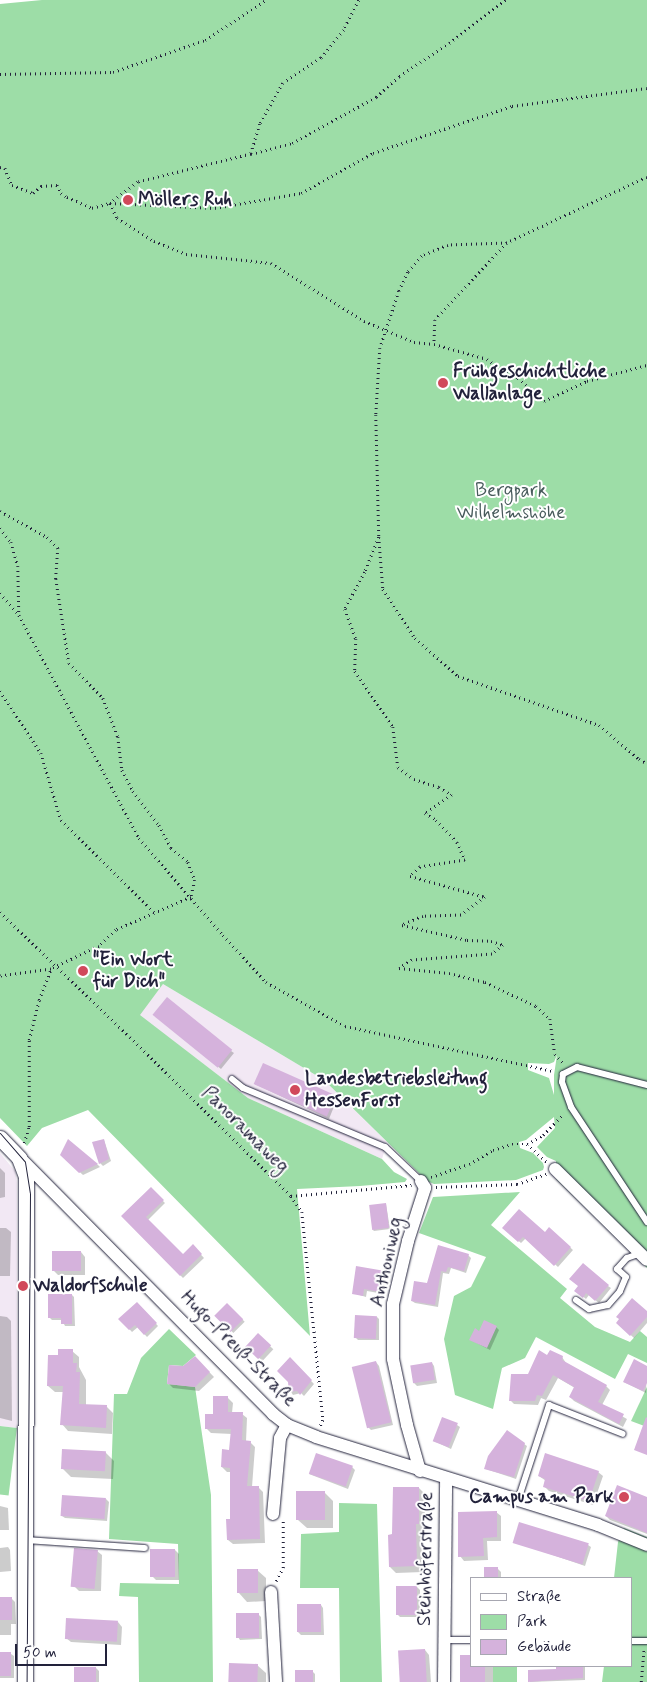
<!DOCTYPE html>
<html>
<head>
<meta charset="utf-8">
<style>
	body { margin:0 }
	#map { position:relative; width:647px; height:1682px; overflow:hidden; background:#fff; font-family:Mynerve,sans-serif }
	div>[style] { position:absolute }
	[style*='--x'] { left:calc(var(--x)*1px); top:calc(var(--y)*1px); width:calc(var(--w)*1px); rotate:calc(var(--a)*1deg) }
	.built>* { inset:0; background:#f2e8f4 }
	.green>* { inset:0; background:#9ddda7; transform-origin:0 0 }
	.shadow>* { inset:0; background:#0003; transform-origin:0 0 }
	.building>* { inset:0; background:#d5b2dc; transform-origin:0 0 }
	.path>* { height:2.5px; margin-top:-1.25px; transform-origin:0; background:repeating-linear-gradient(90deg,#22223b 0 1px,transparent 0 5px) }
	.roads { filter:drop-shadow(0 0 1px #22223b) drop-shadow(0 0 1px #22223b) }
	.service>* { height:6px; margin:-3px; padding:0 3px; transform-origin:3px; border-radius:3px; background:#fff }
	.minor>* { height:12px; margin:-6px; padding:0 6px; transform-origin:6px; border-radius:6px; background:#fff }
	.tertiary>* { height:15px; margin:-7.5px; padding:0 7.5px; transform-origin:7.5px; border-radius:7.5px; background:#fff }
	.tram>* { height:1px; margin:-0.5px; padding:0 0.5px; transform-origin:0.5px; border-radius:0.5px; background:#22223b }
	.dots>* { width:14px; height:14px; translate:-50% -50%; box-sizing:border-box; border:2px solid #fff; border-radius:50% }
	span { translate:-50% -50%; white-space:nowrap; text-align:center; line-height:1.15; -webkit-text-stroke:4px #fff; paint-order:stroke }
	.poi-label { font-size:19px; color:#22223b; font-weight:700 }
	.left { translate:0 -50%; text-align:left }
	.right { translate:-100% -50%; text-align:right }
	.park-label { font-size:19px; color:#475a5b }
	.street-label { font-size:19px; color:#22223b }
	.legend { position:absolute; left:470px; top:1577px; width:162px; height:90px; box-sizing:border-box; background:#fff; border:1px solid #a7a7b1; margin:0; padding:6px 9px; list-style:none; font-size:15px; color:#22223b }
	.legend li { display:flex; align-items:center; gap:10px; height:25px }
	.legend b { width:25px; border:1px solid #a7a7b1 }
	.scale { position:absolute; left:15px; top:1644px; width:92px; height:22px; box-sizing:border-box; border:2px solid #22223b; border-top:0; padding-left:6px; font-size:15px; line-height:18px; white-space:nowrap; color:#22223b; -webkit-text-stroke:4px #fff; paint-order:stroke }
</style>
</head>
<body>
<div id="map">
	<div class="built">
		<i style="clip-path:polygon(163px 984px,324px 1080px,387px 1142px,382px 1159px,248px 1098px,139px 1015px)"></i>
		<i style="clip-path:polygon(0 1153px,15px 1171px,17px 1182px,17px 1428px,0 1426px)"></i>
	</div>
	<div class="green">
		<i style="clip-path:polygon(evenodd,42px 0,647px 0,647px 1268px,556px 1179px,556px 1161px,547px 1157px,537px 1147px,555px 1128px,554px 1117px,526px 1140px,519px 1142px,520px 1148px,533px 1153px,543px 1163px,544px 1167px,543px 1170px,516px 1180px,434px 1184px,427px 1181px,324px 1080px,163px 984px,140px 1015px,248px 1098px,382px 1159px,394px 1172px,407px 1179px,405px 1182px,360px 1186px,297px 1189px,310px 1336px,88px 1110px,42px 1128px,27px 1146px,0 1118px,0 4px,42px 0,557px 1055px,554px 1075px,554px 1095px,549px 1078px,528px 1070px,528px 1063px,549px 1064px,554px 1062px,557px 1055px)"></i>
		<i style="clip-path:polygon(520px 1192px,491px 1225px,567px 1289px,560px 1298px,595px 1327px,630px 1342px,640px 1331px,647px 1337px,647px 1363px,628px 1354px,615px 1379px,536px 1337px,525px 1358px,502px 1368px,493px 1409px,455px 1395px,444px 1339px,454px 1296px,471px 1287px,486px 1257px,419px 1233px,433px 1197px)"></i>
		<i style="clip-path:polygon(169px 1329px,196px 1355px,183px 1366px,169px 1365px,167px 1384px,195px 1387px,211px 1495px,213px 1682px,139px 1682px,138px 1597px,119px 1596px,120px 1583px,179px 1584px,178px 1544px,109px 1539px,114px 1394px,127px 1394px,141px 1358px)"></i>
		<i style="clip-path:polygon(647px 1387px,647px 1427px,631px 1421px)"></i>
		<i style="left:0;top:1426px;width:17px;height:68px;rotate:7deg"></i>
		<i style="clip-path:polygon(339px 1503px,377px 1504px,382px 1682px,340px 1682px,339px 1588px,300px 1588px,301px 1534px,339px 1532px)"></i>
		<i style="clip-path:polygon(624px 1528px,647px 1537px,647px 1682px,602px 1682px,604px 1666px,631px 1666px,631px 1578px,614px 1578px,618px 1542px)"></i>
		<i style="left:493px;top:1666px;width:24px;height:16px"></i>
	</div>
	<div class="shadow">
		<i style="clip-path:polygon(157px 1017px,231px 1051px,234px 1053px,221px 1069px)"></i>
		<i style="clip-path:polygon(255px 1084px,335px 1097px,337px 1099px,329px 1119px)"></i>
		<i style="clip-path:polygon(104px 1140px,111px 1161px,103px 1166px,100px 1163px)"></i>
		<i style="clip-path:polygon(69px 1141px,98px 1165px,100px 1167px,83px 1175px,61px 1155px)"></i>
		<i style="clip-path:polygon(0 1168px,5px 1173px,5px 1197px,0 1198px)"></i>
		<i style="clip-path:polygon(151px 1189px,165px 1203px,148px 1220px,183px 1255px,193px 1246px,204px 1258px,183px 1278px,123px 1216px)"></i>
		<i style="clip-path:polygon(386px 1204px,390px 1229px,374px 1231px,373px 1230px)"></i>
		<i style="clip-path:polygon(0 1228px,6px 1228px,11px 1232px,10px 1276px,0 1276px)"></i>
		<i style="clip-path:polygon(504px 1228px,545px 1233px,550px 1229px,573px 1250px,558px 1267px,526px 1238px,521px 1243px)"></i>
		<i style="clip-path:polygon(439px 1246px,468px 1255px,471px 1258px,466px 1273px,451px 1268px,449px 1274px,443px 1273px,438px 1307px,415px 1303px,412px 1301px,428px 1284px)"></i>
		<i style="clip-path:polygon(81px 1252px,85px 1257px,85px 1275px,58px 1275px,53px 1270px)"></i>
		<i style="clip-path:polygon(384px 1272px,387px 1275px,384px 1294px,367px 1291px,366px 1297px,353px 1293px)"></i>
		<i style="clip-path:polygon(608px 1286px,611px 1288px,599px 1303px,589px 1295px,586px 1299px,576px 1291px,579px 1287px)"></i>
		<i style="clip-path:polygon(72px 1295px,74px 1297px,75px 1326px,65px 1326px,62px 1320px,52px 1320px,49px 1317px)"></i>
		<i style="clip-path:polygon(137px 1303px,158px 1326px,147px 1337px,138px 1327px,132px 1332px,120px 1319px)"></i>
		<i style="left:227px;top:1304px;width:25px;height:16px;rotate:45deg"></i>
		<i style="clip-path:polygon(647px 1313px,647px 1323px,634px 1338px,617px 1323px,621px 1319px)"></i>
		<i style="clip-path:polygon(0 1316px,7px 1317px,11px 1321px,12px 1421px,0 1418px)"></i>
		<i style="clip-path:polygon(377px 1317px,379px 1319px,379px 1340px,358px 1340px,355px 1337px)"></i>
		<i style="clip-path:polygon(496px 1327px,499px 1330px,490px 1350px,471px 1340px,480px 1332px)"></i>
		<i style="left:258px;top:1335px;width:21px;height:16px;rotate:43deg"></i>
		<i style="clip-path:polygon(72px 1351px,79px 1357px,79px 1367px,86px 1380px,86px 1405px,107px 1407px,113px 1413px,112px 1434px,68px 1431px,62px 1424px,64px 1392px,55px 1392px,48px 1386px,59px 1356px)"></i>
		<i style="clip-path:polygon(195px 1357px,214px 1377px,199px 1391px,173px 1388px,169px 1384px)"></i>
		<i style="clip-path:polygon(548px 1357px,562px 1357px,566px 1363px,606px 1386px,610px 1390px,602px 1405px,627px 1419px,623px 1427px,574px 1401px,570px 1397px,575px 1388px,558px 1378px,546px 1400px,541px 1398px,538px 1405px,514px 1404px,510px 1400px,528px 1375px)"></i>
		<i style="clip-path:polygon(290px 1359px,314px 1384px,304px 1396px,301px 1393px,293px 1395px,291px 1392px)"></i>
		<i style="clip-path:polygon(376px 1362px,379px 1366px,393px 1425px,371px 1430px,368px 1427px)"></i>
		<i style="clip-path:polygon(432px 1363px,434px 1366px,437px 1383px,417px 1386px,414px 1383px)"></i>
		<i style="clip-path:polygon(647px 1367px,646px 1393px,624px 1382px)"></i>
		<i style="clip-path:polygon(228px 1398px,233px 1403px,232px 1413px,242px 1414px,247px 1418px,246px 1442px,250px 1442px,255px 1447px,252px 1487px,258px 1487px,263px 1492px,265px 1543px,233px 1544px,228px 1540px,231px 1521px,232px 1472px,227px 1472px,222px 1467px,230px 1451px,232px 1434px,211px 1433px,206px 1428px)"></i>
		<i style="clip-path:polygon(457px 1425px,460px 1427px,451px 1449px,434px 1441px)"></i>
		<i style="clip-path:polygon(524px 1444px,527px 1446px,516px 1479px,486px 1469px)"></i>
		<i style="clip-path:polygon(105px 1452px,114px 1461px,113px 1479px,71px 1477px,62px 1468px)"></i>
		<i style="clip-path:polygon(352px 1467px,355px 1470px,348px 1489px,309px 1474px)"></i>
		<i style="clip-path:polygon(598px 1472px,603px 1476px,593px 1505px,549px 1491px,544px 1486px,546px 1481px,539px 1476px)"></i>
		<i style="clip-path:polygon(419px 1488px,425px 1494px,425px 1530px,422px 1530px,423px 1572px,396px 1573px,390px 1567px,393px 1536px)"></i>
		<i style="clip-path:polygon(324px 1492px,333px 1501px,333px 1528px,307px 1528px,298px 1520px)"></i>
		<i style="clip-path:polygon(647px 1498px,647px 1534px,610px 1520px,606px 1516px)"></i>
		<i style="clip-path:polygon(106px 1499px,109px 1502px,107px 1521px,65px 1518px,62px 1516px)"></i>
		<i style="clip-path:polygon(0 1506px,8px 1508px,9px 1530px,0 1530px)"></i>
		<i style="clip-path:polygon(496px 1512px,501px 1516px,501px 1541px,487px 1541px,488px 1560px,464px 1561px,460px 1556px)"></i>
		<i style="clip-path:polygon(515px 1542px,588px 1545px,591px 1547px,585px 1566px)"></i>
		<i style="clip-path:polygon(8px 1547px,10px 1550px,11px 1571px,0 1572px,0 1548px)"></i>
		<i style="clip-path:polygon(175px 1550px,179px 1554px,179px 1580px,156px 1580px,152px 1576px)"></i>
		<i style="clip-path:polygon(97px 1551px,102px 1555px,101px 1591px,79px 1591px,75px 1587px)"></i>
		<i style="clip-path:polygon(486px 1568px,497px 1568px,501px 1572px,501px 1578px,485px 1578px)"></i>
		<i style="clip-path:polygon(257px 1570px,266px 1578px,266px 1601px,247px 1602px,239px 1593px)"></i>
		<i style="clip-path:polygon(417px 1587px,420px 1590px,420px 1617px,400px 1617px,397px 1614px)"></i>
		<i style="clip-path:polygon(0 1598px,11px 1598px,15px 1602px,16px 1624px,11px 1624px,11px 1635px,0 1635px)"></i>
		<i style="clip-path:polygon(321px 1605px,323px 1608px,324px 1635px,301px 1635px,298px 1632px)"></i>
		<i style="left:470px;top:1609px;width:1px;height:14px"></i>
		<i style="clip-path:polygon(258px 1614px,261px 1617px,262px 1639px,240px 1640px,238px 1637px)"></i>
		<i style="clip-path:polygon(118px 1622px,122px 1627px,121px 1645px,71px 1642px,66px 1638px)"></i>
		<i style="clip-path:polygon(425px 1650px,429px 1655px,431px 1682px,401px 1682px)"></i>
		<i style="clip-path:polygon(0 1654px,11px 1654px,14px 1656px,14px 1678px,0 1678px)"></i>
		<i style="clip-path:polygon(257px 1665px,266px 1673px,266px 1682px,230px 1682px)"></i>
		<i style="clip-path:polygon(471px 1666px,493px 1666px,493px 1682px,461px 1682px)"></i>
		<i style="clip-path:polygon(557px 1666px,585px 1666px,585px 1680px,530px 1682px,529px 1671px,557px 1670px)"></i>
		<i style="clip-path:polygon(96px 1668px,99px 1671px,99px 1682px,76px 1682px)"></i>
		<i style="clip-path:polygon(312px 1671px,315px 1674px,315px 1682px,297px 1682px)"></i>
	</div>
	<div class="building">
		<i style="left:167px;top:997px;width:84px;height:23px;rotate:39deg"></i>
		<i style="left:263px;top:1063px;width:80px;height:23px;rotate:24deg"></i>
		<i style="clip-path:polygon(68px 1139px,98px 1164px,79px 1173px,60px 1155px)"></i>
		<i style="clip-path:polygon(104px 1139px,109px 1159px,99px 1164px,92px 1142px)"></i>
		<i style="clip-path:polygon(151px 1187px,164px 1200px,146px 1217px,183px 1254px,193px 1244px,202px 1254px,180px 1276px,121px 1216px)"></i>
		<i style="left:386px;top:1203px;width:25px;height:17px;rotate:83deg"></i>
		<i style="clip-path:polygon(519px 1209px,545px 1232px,549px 1227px,571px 1247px,554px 1266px,523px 1237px,518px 1242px,502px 1228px)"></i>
		<i style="clip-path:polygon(438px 1245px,469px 1254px,464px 1271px,448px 1267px,446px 1272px,441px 1271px,435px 1305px,411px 1301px,414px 1281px,427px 1283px)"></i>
		<i style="left:52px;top:1251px;width:29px;height:20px"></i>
		<i style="clip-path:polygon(583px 1263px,609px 1285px,595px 1301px,586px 1293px,583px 1298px,574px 1291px,578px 1286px,569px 1279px)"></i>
		<i style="clip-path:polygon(356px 1266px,385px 1271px,381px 1292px,364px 1289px,363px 1296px,352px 1294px)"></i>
		<i style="clip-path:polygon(48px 1294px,72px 1294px,72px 1324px,61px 1324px,61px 1318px,48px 1318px)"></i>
		<i style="clip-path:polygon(632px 1298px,647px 1311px,647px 1317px,630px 1336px,616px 1323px,619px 1319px,616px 1317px)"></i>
		<i style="clip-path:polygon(137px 1302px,157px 1323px,144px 1335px,135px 1325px,129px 1330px,118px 1319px)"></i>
		<i style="left:227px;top:1303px;width:23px;height:18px;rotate:45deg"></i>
		<i style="left:355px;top:1315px;width:22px;height:23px;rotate:3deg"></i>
		<i style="clip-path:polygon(484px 1320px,497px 1326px,487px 1348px,469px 1340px,475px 1328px,479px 1331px)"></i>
		<i style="left:258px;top:1333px;width:18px;height:19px;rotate:43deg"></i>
		<i style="clip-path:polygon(58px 1349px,73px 1349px,73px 1363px,77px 1363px,76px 1372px,80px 1372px,79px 1404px,107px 1405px,106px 1428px,60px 1425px,63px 1386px,47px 1386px,48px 1355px,58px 1355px)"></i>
		<i style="clip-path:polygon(539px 1350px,547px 1355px,550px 1350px,563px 1356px,562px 1360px,607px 1385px,598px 1402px,624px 1414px,619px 1424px,569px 1397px,574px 1387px,553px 1375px,542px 1396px,537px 1395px,535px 1401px,509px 1401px,511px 1374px,528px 1374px)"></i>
		<i style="clip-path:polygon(195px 1356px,210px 1372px,195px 1387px,167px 1384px,169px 1365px,183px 1366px)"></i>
		<i style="clip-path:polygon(290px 1357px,312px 1380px,300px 1395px,297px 1391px,289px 1392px,288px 1382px,277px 1371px)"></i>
		<i style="clip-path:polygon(634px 1359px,647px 1366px,647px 1383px,643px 1391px,623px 1382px)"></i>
		<i style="left:376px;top:1361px;width:63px;height:25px;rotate:76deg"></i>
		<i style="left:432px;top:1362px;width:18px;height:22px;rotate:81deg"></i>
		<i style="clip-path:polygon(213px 1396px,228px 1396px,228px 1412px,243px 1412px,242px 1440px,251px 1441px,247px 1486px,259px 1486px,260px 1539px,227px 1540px,226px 1519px,230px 1519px,230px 1468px,221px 1467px,222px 1449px,229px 1450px,231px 1429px,205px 1429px,205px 1414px,213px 1414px)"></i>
		<i style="left:442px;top:1417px;width:17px;height:26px;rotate:21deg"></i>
		<i style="clip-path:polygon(646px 1417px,647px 1418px,647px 1455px,634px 1450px)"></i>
		<i style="clip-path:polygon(507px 1430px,525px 1443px,514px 1477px,484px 1469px,488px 1456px)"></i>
		<i style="left:62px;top:1449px;width:44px;height:20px;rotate:3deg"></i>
		<i style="left:316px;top:1453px;width:39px;height:22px;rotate:19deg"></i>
		<i style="clip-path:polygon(545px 1453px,599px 1471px,589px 1501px,543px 1487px,545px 1479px,538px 1476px)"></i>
		<i style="clip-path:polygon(617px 1485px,647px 1497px,647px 1533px,605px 1516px)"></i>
		<i style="clip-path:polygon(393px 1487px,419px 1487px,419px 1524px,416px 1524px,417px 1566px,389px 1567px,388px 1535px,392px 1534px)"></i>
		<i style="left:325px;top:1491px;width:29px;height:29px;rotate:90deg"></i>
		<i style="left:62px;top:1495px;width:44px;height:21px;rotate:4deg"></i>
		<i style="clip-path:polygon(497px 1511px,497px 1537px,483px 1538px,484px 1556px,458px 1557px,458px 1512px)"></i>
		<i style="left:519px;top:1522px;width:73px;height:22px;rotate:17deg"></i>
		<i style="left:74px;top:1548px;width:24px;height:39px;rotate:5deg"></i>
		<i style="left:150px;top:1549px;width:25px;height:28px"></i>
		<i style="left:484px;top:1567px;width:14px;height:11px"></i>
		<i style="left:237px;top:1569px;width:21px;height:24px"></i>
		<i style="left:396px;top:1586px;width:21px;height:29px"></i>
		<i style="left:0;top:1597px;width:12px;height:23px"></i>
		<i style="left:321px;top:1604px;width:28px;height:24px;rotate:90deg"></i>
		<i style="left:236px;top:1613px;width:23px;height:25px"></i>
		<i style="left:66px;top:1618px;width:52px;height:21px;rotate:3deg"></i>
		<i style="left:425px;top:1649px;width:33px;height:27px;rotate:87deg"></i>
		<i style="left:0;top:1652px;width:11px;height:24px"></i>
		<i style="clip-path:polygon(460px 1655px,471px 1655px,471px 1666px,485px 1666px,485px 1682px,460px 1682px)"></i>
		<i style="left:229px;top:1663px;width:29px;height:19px;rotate:2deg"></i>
		<i style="clip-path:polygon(556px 1666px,583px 1666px,583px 1678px,528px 1682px,528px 1670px,556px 1669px)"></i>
		<i style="left:74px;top:1667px;width:22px;height:15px"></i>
		<i style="left:313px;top:1670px;width:12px;height:18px;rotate:90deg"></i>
	</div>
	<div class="path">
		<i style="--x:359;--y:0;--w:34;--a:117"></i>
		<i style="--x:344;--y:30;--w:36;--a:129"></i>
		<i style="--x:321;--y:58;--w:45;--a:146.7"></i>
		<i style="--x:283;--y:83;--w:47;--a:119.3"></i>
		<i style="--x:260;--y:124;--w:31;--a:107"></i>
		<i style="--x:251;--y:154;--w:116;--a:166.1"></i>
		<i style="--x:138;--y:182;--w:35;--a:143"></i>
		<i style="--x:110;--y:203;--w:105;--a:2.7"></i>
		<i style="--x:215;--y:208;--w:87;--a:-9.9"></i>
		<i style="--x:301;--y:193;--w:82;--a:-29.1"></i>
		<i style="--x:373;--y:153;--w:147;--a:-18.7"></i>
		<i style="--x:512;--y:106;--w:136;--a:-7.6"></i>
		<i style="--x:0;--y:74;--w:113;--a:-1"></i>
		<i style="--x:113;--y:72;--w:97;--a:-19.2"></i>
		<i style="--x:205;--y:40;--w:73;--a:-33.3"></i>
		<i style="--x:251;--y:154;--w:42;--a:-15"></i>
		<i style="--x:292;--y:143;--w:96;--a:-28.7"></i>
		<i style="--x:376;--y:97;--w:31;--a:-42"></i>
		<i style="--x:399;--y:76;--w:60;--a:-33.4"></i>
		<i style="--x:449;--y:43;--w:71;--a:-37.5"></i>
		<i style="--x:0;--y:167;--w:5;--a:11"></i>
		<i style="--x:5;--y:168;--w:18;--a:68"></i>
		<i style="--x:12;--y:185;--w:22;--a:21"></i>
		<i style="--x:33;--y:193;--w:11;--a:-41"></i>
		<i style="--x:41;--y:186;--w:16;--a:-4"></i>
		<i style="--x:57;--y:185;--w:9;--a:63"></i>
		<i style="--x:61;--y:193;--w:7;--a:34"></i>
		<i style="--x:67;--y:197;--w:27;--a:24"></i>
		<i style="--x:92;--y:208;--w:19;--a:-16"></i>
		<i style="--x:110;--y:203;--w:17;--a:65"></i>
		<i style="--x:117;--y:218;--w:44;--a:31.9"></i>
		<i style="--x:154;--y:241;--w:35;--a:22"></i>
		<i style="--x:186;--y:254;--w:85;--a:6"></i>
		<i style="--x:271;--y:263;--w:110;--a:31.9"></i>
		<i style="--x:364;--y:321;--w:54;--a:22.8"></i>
		<i style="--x:414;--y:342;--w:20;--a:6"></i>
		<i style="--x:647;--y:177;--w:155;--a:154.8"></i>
		<i style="--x:507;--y:243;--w:105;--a:133.1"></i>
		<i style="--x:435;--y:320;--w:24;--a:92"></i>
		<i style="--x:434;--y:344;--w:55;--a:15.8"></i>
		<i style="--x:487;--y:359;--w:24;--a:35"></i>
		<i style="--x:507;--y:373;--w:12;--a:24"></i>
		<i style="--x:518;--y:378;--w:35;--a:41"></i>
		<i style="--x:544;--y:401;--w:47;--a:-24.9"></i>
		<i style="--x:587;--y:381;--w:62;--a:-14.9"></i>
		<i style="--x:507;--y:243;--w:59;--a:178.1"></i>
		<i style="--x:448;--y:245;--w:28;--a:157"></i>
		<i style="--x:422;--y:256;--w:21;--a:131"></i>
		<i style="--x:408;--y:272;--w:21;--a:115"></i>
		<i style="--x:399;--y:291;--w:60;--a:108.4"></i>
		<i style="--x:380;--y:348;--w:67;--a:93.4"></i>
		<i style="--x:376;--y:415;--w:122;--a:88.6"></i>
		<i style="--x:379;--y:537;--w:52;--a:85.6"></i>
		<i style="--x:383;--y:589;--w:59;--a:56.9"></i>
		<i style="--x:415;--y:638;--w:57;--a:41.5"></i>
		<i style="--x:458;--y:676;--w:149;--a:19.2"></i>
		<i style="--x:599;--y:725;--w:52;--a:40.4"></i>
		<i style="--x:639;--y:759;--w:9;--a:27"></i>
		<i style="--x:0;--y:511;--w:54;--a:29"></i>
		<i style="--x:47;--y:537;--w:16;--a:45"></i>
		<i style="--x:58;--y:548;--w:31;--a:94"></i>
		<i style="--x:56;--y:579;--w:85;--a:81.2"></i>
		<i style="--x:69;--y:663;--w:49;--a:45.8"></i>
		<i style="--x:103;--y:698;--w:42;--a:69"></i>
		<i style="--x:118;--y:737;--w:33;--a:83"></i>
		<i style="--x:122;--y:770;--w:24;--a:62"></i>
		<i style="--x:133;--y:791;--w:43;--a:52.6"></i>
		<i style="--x:159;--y:825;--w:26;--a:62"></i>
		<i style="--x:171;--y:848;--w:22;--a:39"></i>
		<i style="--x:188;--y:862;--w:19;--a:69"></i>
		<i style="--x:195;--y:880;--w:17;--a:103"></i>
		<i style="--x:191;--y:897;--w:82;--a:156.3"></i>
		<i style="--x:116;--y:930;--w:23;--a:137"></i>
		<i style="--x:99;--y:946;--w:53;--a:154.4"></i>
		<i style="--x:51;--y:969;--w:51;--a:172.2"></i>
		<i style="--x:0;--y:528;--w:18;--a:52"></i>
		<i style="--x:11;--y:542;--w:25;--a:74"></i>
		<i style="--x:18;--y:566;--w:48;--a:88.8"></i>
		<i style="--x:379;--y:537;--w:38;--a:112"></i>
		<i style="--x:365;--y:572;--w:42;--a:118.4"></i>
		<i style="--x:345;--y:609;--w:32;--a:70"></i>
		<i style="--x:356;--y:639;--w:32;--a:92"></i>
		<i style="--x:355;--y:671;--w:68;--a:55.8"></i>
		<i style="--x:393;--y:727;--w:40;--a:82.9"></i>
		<i style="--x:398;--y:767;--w:20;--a:37"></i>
		<i style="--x:414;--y:779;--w:26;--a:18"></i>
		<i style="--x:439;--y:787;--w:15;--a:32"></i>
		<i style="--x:452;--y:795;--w:32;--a:146"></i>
		<i style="--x:425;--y:813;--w:13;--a:32"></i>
		<i style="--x:436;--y:820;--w:30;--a:46"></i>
		<i style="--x:457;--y:842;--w:20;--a:66"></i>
		<i style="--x:465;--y:860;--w:46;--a:171.2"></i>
		<i style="--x:420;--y:867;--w:13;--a:138"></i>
		<i style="--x:410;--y:876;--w:78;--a:15.6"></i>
		<i style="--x:485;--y:897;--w:30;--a:143"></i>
		<i style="--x:461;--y:915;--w:38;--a:178"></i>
		<i style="--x:423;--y:916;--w:23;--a:157"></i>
		<i style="--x:402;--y:925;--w:67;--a:13"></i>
		<i style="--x:467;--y:940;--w:24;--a:2"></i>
		<i style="--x:491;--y:941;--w:13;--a:18"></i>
		<i style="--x:503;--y:945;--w:14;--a:141"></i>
		<i style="--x:492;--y:954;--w:80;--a:175.7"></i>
		<i style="--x:412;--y:960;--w:15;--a:148"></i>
		<i style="--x:399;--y:968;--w:50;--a:5.7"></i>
		<i style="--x:449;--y:973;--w:37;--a:14"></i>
		<i style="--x:485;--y:982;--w:56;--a:25.2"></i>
		<i style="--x:536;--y:1006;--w:19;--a:43"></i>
		<i style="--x:550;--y:1019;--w:35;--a:82"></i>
		<i style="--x:555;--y:1054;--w:13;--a:48"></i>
		<i style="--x:0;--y:593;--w:29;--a:49"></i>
		<i style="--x:19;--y:615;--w:253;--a:61.7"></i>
		<i style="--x:139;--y:838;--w:128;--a:49.1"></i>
		<i style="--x:223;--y:935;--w:64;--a:47.5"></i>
		<i style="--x:266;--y:982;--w:90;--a:29.1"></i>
		<i style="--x:345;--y:1026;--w:214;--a:12.2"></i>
		<i style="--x:0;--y:691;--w:74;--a:56.5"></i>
		<i style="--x:41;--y:753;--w:70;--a:73.4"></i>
		<i style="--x:61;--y:820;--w:132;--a:44.7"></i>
		<i style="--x:0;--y:912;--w:180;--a:43.9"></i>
		<i style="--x:130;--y:1037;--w:226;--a:44.6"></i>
		<i style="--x:291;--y:1196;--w:19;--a:55"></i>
		<i style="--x:302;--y:1212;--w:209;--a:84.2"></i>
		<i style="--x:323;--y:1420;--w:8;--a:113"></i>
		<i style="--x:24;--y:1143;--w:17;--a:-73"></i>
		<i style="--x:29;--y:1127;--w:87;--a:-90"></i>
		<i style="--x:29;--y:1040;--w:41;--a:-76"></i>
		<i style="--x:39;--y:1000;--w:33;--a:-69"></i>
		<i style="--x:527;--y:1144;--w:27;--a:42"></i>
		<i style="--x:431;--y:1177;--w:40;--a:-18.9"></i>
		<i style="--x:469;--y:1164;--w:28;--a:-30"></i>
		<i style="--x:493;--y:1150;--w:20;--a:-18"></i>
		<i style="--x:512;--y:1144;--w:15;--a:0"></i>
		<i style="--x:527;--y:1144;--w:18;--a:-29"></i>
		<i style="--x:543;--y:1135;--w:30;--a:-46"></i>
		<i style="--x:436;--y:1187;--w:81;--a:-2.1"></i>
		<i style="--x:517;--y:1184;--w:31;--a:-19"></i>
		<i style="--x:291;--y:1196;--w:121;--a:-5.2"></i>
		<i style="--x:276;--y:1581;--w:15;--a:-62"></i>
		<i style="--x:283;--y:1568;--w:47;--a:-90"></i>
		<i style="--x:641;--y:1682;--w:32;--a:-85"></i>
	</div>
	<div class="roads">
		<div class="service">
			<i style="--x:232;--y:1079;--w:14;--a:39"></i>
			<i style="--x:243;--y:1088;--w:154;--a:22.6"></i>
			<i style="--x:385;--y:1147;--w:50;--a:43.4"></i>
			<i style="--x:647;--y:1085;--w:72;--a:-165.6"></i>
			<i style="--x:577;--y:1067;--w:16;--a:153"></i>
			<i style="--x:563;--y:1074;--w:8;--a:97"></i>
			<i style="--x:562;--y:1082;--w:27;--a:70"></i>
			<i style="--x:571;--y:1107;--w:138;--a:56.5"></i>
			<i style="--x:576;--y:1300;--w:16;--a:35"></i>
			<i style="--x:589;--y:1309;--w:19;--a:-12"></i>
			<i style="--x:608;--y:1305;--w:18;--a:-49"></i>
			<i style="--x:620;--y:1291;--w:15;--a:-67"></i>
			<i style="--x:626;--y:1277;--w:12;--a:-138"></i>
			<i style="--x:617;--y:1269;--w:15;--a:-48"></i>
			<i style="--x:627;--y:1258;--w:15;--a:-20"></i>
			<i style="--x:518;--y:1500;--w:100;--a:-71.9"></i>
			<i style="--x:549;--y:1405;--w:79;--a:21.4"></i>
			<i style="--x:25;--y:1540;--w:120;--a:3.8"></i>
			<i style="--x:444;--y:1640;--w:27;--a:0"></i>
			<i style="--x:631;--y:1641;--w:16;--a:0"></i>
		</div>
		<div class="minor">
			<i style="--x:21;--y:1159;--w:359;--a:45.3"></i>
			<i style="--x:273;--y:1414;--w:18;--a:38"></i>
			<i style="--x:287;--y:1425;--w:31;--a:22"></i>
			<i style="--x:316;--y:1437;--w:295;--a:17.3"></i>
			<i style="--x:598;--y:1525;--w:53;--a:22.2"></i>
			<i style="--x:555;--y:1169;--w:129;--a:44.7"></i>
			<i style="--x:420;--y:1471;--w:48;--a:-105.8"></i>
			<i style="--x:407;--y:1425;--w:67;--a:-102"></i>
			<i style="--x:393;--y:1359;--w:55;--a:-90"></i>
			<i style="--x:393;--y:1304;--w:65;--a:-76.6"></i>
			<i style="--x:408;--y:1241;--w:56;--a:-72.2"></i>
			<i style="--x:425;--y:1188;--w:8;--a:-120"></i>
			<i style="--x:273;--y:1514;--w:76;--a:-84.7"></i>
			<i style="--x:280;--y:1438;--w:15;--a:-62"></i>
			<i style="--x:271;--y:1592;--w:90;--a:86.8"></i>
			<i style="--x:444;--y:1682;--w:203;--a:-89.4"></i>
		</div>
		<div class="tertiary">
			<i style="--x:0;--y:1138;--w:28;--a:46"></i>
			<i style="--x:19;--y:1158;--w:19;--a:69"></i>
			<i style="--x:26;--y:1176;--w:506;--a:90.11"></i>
		</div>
	</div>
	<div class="tram">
		<i style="--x:0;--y:1133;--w:38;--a:49"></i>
		<i style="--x:25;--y:1162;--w:31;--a:81"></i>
		<i style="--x:30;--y:1193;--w:489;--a:90.4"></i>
	</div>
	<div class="dots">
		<i style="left:128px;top:200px;background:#d1495b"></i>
		<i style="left:443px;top:383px;background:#d1495b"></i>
		<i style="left:83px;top:971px;background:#d1495b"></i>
		<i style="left:295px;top:1090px;background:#d1495b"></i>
		<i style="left:23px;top:1286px;background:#d1495b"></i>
		<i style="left:624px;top:1497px;background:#d1495b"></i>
	</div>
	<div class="poi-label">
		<span class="left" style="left:138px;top:200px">Möllers Ruh</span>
		<span class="left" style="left:453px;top:383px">Frühgeschichtliche<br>Wallanlage</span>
		<span class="left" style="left:93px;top:971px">"Ein Wort<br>für Dich"</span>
		<span class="left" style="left:305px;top:1090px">Landesbetriebsleitung<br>HessenForst</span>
		<span class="left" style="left:33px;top:1286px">Waldorfschule</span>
		<span class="right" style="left:614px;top:1497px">Campus am Park</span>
	</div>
	<div class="park-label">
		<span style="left:511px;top:502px">Bergpark<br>Wilhelmshöhe</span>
	</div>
	<div class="street-label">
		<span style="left:245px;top:1130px;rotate:45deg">Panoramaweg</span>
		<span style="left:387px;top:1262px;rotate:-77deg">Anthoniweg</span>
		<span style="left:238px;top:1349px;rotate:45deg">Hugo-Preuß-Straße</span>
		<span style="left:426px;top:1559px;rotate:-89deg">Steinhöferstraße</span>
	</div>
	<ul class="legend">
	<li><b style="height:6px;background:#fff"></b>Straße</li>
	<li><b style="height:14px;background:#9ddda7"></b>Park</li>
	<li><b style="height:14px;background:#d5b2dc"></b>Gebäude</li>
	</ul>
	<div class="scale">50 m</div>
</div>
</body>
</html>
